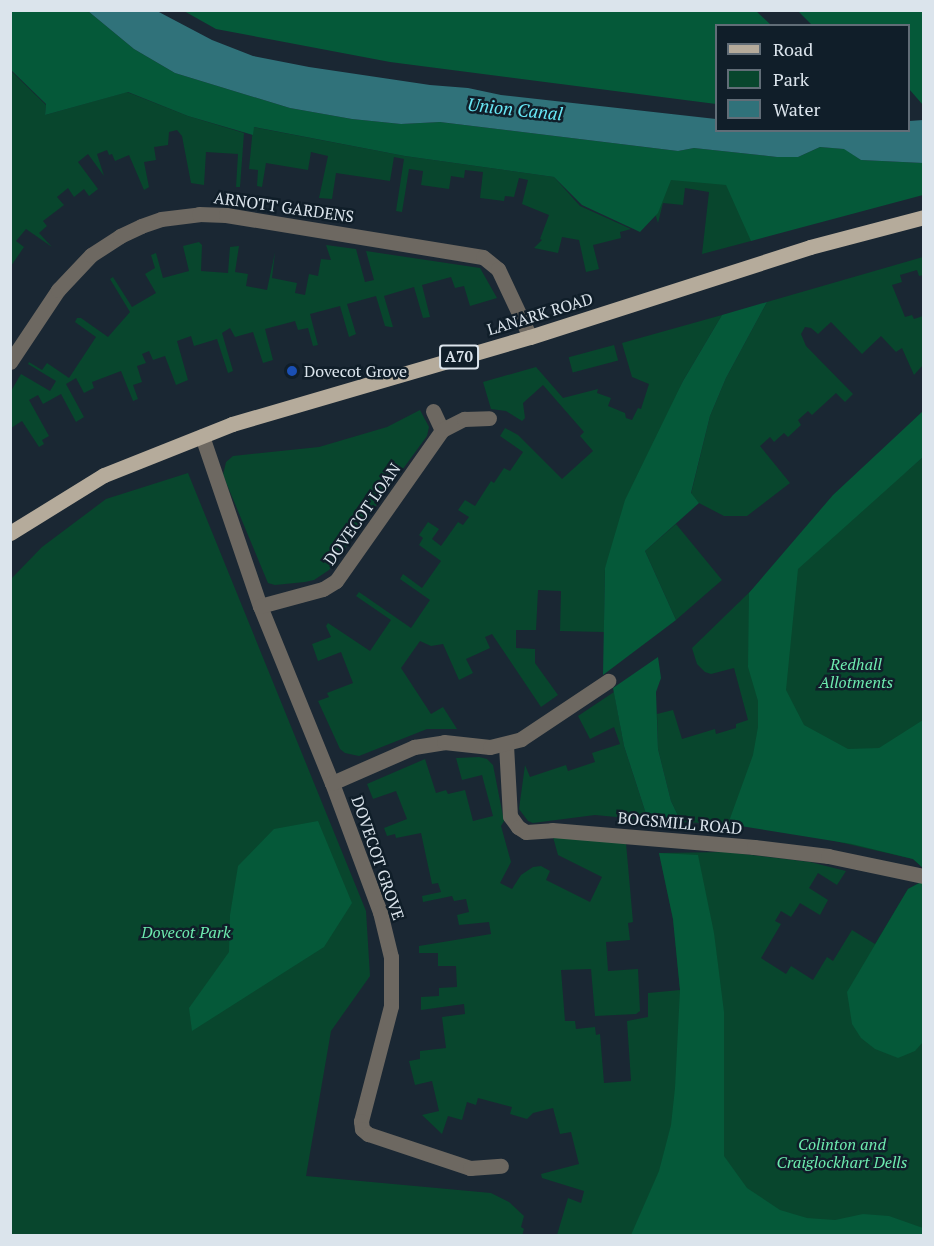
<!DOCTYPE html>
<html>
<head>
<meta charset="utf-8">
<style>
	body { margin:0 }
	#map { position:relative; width:934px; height:1246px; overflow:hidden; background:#1a2733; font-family:"PT Serif",serif }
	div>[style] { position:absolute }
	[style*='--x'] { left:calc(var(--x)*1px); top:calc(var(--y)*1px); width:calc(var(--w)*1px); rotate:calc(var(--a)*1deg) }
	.green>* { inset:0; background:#08462d; transform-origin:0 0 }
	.forest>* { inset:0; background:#055939 }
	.water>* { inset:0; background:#30727a }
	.street>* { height:15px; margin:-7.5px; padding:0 7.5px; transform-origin:7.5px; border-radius:7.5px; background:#6d6861 }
	.primary>* { height:15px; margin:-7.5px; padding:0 7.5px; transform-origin:7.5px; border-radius:7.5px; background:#b5ab9b }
	.dots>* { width:16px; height:16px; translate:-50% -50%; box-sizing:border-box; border:3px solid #101e29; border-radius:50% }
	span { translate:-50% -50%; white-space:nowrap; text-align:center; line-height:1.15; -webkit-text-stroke:5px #101e29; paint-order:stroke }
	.shield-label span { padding:2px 4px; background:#101e29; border:2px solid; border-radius:4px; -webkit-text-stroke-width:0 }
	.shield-label { font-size:15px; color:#dbe4ec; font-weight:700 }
	.street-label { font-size:16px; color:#dbe4ec }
	.poi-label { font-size:16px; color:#dbe4ec }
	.left { translate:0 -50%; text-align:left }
	.park-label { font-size:16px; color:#6debaf; font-style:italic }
	.water-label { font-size:18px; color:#68e8f6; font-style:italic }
	.frame { position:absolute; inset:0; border:12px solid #dbe4ec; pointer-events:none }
	.legend { position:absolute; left:715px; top:24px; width:195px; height:108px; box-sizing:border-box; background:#101e29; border:2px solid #616d77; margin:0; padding:8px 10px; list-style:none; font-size:18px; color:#dbe4ec }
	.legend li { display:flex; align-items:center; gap:12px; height:30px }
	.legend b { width:30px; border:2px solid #616d77 }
</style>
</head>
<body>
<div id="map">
	<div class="green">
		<i style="clip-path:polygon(10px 70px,46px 105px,45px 115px,127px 92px,188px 116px,244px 133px,240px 187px,236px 187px,238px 154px,206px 152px,204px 185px,191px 183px,182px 136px,177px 130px,169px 132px,168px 145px,154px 147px,156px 160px,144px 162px,149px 187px,144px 190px,129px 155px,115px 161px,112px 154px,109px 155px,107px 150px,97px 154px,104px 176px,88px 154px,78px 162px,98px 189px,89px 196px,84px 189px,74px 197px,68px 188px,57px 197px,64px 205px,43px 221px,47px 226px,39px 233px,52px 247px,26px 229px,16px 241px,24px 247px,11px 266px)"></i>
		<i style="clip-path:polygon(253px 127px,405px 156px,554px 177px,580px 206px,631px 229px,620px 232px,621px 238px,593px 245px,599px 269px,586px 272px,579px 240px,562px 237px,558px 253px,534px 248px,542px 240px,540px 239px,549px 215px,522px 204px,528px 180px,519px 178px,514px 197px,505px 196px,504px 201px,480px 198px,483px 172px,465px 170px,464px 178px,451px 176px,449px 189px,421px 185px,423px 171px,409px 169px,402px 212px,396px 211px,404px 159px,394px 157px,390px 181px,336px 173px,332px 199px,319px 198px,328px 156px,311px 152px,308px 170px,266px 163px,262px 187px,257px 186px,258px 170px,249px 169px)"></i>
		<i style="clip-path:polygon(622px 168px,782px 178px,751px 241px,702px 254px,709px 192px,685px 188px,683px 205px,663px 203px,658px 223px,651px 201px)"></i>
		<i style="clip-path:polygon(199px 242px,202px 245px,201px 271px,228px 273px,230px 247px,239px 246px,235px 272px,248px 274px,246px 286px,267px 290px,275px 252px,272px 278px,297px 283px,295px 293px,305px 295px,309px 274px,318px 276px,321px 259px,331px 260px,326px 245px,356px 249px,365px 282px,374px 280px,366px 251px,480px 268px,497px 298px,470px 306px,464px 286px,455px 288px,451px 277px,422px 285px,430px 317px,423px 318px,414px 287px,384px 296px,393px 327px,390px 327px,385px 326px,376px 296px,347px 304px,356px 334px,349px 337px,340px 306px,310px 314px,318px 345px,313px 346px,308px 328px,298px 330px,295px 321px,265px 329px,273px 360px,263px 363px,253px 332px,235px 337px,230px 328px,222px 333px,233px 371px,228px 373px,217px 339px,194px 346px,191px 336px,177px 341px,188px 380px,176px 385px,165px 356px,153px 360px,149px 351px,142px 354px,146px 363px,137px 366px,142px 382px,133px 385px,138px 399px,133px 401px,121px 371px,92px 382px,94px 388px,84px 393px,76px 378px,66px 384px,84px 417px,76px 422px,61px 394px,43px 404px,38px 395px,29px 400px,49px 436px,42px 440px,44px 444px,39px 447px,22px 421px,11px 428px,11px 391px,21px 374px,50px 391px,56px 381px,28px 364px,29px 362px,42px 370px,47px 363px,69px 378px,96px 337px,75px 322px,77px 318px,81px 318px,108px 337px,130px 312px,110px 279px,113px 277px,132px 307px,156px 293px,145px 274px,155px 268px,151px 255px,156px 253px,163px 278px,189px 271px,183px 246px)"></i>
		<i style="clip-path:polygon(923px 257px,923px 275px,919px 276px,917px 270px,900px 275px,902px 282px,892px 285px,905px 317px,912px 315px,914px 319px,923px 316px,923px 365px,914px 375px,902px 348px,896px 352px,881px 336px,862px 354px,831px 322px,818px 334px,811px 328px,805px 327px,801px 334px,806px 346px,853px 394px,845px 402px,836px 393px,812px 415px,808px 411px,798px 420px,801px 425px,788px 437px,784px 433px,774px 442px,770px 437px,760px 446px,790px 483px,747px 516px,724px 516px,699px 503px,691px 494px,710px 416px,726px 378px,767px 302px)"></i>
		<i style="clip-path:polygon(722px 315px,683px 381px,605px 568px,604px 632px,560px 631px,561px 591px,538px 590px,536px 630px,516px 630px,516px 648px,535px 649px,535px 663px,558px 695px,541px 707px,492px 634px,485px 637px,490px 648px,466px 659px,473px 673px,459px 680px,443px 644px,431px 646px,420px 641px,401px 668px,431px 714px,443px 707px,457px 729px,427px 729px,359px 756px,345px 753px,340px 749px,318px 701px,329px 697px,327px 693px,353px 683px,341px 652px,318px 661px,312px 644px,331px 637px,326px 626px,328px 623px,370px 651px,391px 620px,356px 596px,359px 592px,411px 628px,430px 600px,400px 579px,403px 574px,422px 588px,441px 561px,419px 545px,423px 538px,419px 535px,428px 522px,439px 529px,432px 539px,441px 546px,458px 522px,463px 525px,469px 517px,458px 510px,465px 500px,475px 506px,491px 481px,494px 483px,504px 468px,510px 471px,523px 452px,500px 436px,505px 428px,518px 435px,562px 479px,593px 451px,580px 436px,584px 432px,543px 385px,523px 403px,525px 418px,522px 421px,506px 411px,491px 409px,483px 382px,536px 367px,563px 398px,598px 389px,597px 393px,611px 398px,608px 406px,625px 413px,626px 418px,632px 420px,638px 408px,641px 409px,649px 384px,632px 377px,622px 343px)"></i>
		<i style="left:614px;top:345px;width:16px;height:47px;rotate:75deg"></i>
		<i style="clip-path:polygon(420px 410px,429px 427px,427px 436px,329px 570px,314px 580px,305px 582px,275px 585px,268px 583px,223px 475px,226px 462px,233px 456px,319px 447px,387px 427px)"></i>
		<i style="clip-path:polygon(923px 457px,923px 868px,913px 859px,800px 833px,728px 824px,681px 822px,671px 801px,658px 749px,657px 714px,673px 710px,682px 739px,715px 729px,716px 734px,736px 728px,736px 724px,748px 720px,734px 668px,711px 674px,705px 672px,697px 664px,692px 648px,764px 578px,803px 532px,906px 472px)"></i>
		<i style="clip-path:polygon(188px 473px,366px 911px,370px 976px,331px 1031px,306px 1176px,491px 1193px,509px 1202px,524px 1216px,521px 1227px,524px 1229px,522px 1236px,11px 1236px,11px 579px,42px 547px,106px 499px)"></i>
		<i style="clip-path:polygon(676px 524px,722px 580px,676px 620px,645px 551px)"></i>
		<i style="clip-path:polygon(614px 692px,624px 746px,648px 820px,595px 815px,533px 823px,528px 821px,519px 809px,525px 765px,530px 777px,566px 765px,568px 771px,595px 762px,592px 753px,620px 744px,614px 727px,590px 739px,578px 716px)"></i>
		<i style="clip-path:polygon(479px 757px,487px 759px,493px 765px,504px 821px,501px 826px,511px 862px,500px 883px,512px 889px,521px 875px,533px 867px,541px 866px,550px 871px,546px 880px,590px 902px,602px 877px,558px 855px,553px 837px,626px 843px,633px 922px,628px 923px,630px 940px,606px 942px,608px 971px,638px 969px,640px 1011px,636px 1014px,595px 1016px,591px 969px,561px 970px,565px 1021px,575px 1021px,576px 1029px,595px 1027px,596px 1035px,600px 1034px,604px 1083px,631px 1081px,627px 1021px,648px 1017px,648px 993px,680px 990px,673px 919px,659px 853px,726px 852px,810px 862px,846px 871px,837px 885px,818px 873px,809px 888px,828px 900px,820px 915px,800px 903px,791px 917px,781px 911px,775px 921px,781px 924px,761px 958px,786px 974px,791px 966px,813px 980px,827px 957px,833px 961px,852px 930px,875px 944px,908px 889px,923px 881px,923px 1235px,557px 1235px,568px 1198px,581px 1203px,584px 1191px,542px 1178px,541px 1174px,579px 1164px,571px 1132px,560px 1134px,553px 1108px,533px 1113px,527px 1119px,510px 1114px,512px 1107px,478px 1098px,476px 1105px,467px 1102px,462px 1120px,448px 1116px,442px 1134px,422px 1115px,439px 1111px,432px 1081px,415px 1085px,409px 1061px,420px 1059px,420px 1051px,446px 1048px,442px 1017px,465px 1014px,464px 1004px,421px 1010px,421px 997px,439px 996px,439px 988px,457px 987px,456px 966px,438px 966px,438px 953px,419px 953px,419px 946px,491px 934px,489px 922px,459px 925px,457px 915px,469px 912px,466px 899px,454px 901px,452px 896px,423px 902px,422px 896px,441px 892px,438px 883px,432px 884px,421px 833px,396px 838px,395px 834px,387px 836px,384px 828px,407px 819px,396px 791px,373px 799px,367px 784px,425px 759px,436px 793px,446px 790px,448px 794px,465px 790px,473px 821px,493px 816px,482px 775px,462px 780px,456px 758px)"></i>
	</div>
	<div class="forest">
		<i style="clip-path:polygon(755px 10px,771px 25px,716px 26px,716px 104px,390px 62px,216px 29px,184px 11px)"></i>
		<i style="clip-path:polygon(10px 11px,88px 11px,134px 49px,175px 73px,290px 108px,352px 119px,401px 124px,440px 122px,678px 151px,694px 148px,777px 157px,798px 157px,820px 147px,845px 149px,861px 160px,923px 163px,923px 195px,751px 241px,726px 185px,671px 180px,658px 213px,640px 232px,582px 205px,554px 177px,405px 156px,254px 127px,253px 135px,188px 116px,128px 92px,45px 115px,46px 104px,11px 70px)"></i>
		<i style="clip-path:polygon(798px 11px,923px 11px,923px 105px,909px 89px,908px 26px,812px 25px)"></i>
		<i style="clip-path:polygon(767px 302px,726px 378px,710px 416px,691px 493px,699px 503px,645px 551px,676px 620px,603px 675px,605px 568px,625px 500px,683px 381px,722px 315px)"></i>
		<i style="clip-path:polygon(923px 411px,923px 457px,798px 569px,786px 690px,804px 725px,848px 749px,879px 748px,923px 720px,923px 868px,913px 859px,852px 844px,728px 824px,753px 755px,758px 727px,758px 701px,748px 667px,749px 593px,833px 495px)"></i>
		<i style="clip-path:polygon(658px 657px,661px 678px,656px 692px,658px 749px,671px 801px,681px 822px,648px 820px,624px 746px,613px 688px)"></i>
		<i style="clip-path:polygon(318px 821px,352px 903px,324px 947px,192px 1031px,189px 1008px,229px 952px,230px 915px,238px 866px,274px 829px)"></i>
		<i style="clip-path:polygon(659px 853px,698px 855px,714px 933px,724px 1012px,724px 1156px,747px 1188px,780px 1210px,807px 1218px,835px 1220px,863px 1214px,889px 1216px,923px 1228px,923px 1235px,631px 1235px,659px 1171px,671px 1125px,675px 1088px,680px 990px,673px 919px)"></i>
		<i style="clip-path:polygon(923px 881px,923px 1042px,915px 1051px,898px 1058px,875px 1049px,861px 1038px,852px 1024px,847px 992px,908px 889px)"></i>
	</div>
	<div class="water">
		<i style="clip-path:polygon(88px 11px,157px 11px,212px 40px,253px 56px,309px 67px,430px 85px,468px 88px,501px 95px,716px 119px,716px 130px,908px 130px,909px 121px,923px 120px,923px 163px,861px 160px,844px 149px,820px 147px,798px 157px,777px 157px,694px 148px,678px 151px,440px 122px,401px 124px,352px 119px,290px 108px,175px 73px,134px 49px)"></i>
	</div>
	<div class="street">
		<i style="--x:10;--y:362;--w:87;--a:-56.3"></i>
		<i style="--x:58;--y:290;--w:48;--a:-46.7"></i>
		<i style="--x:91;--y:255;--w:35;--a:-33"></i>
		<i style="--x:120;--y:236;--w:23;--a:-25"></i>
		<i style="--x:141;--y:226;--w:21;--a:-19"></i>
		<i style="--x:161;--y:219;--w:38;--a:-7"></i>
		<i style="--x:199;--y:214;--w:27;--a:2"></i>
		<i style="--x:226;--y:215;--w:260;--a:9.3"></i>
		<i style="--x:483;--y:257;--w:19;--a:39"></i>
		<i style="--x:498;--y:269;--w:75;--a:64.8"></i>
		<i style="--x:433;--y:411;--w:21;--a:65"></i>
		<i style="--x:202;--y:436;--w:180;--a:71.2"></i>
		<i style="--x:260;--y:606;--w:191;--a:67.9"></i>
		<i style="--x:332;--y:783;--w:138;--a:69.6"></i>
		<i style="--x:380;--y:912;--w:46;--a:76.3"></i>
		<i style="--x:391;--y:957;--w:49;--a:90"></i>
		<i style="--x:391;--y:1006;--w:119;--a:104.6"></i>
		<i style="--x:361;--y:1121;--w:8;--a:83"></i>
		<i style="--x:362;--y:1129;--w:8;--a:40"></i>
		<i style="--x:368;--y:1134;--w:108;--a:18.4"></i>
		<i style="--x:470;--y:1168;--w:31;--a:-4"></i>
		<i style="--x:260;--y:606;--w:65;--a:-15.1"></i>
		<i style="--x:323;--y:589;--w:15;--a:-32"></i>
		<i style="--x:336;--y:581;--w:184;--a:-54.9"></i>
		<i style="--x:442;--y:430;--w:25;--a:-27"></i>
		<i style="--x:464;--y:419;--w:25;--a:-2"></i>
		<i style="--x:506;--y:745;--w:71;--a:86.8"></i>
		<i style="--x:510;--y:816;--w:14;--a:54"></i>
		<i style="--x:518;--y:827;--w:9;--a:32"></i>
		<i style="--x:526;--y:832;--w:26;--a:-4"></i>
		<i style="--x:552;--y:830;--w:203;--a:4.8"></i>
		<i style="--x:754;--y:847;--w:75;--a:6.9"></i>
		<i style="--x:828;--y:856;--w:98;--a:11.8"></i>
		<i style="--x:332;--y:783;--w:90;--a:-23.7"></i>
		<i style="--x:414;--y:747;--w:30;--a:-9"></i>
		<i style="--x:444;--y:742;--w:46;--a:6.2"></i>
		<i style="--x:490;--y:747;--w:32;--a:-14"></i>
		<i style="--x:521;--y:739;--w:105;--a:-33.7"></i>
	</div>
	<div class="primary">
		<i style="--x:10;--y:533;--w:110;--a:-31.7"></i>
		<i style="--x:104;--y:475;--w:138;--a:-21.7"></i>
		<i style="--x:232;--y:424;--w:310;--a:-16.3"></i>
		<i style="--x:530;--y:337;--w:294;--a:-17.8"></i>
		<i style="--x:810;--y:247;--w:118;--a:-14.7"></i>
	</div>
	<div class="dots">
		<i style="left:292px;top:371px;background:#1a4fb4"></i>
	</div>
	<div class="shield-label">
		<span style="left:459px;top:357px">A70</span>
	</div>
	<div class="street-label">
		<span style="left:284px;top:207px;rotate:8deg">ARNOTT GARDENS</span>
		<span style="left:540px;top:314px;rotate:-17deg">LANARK ROAD</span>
		<span style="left:362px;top:514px;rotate:-55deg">DOVECOT LOAN</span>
		<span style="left:680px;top:823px;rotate:5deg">BOGSMILL ROAD</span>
		<span style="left:378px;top:858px;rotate:71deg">DOVECOT GROVE</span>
	</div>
	<div class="poi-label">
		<span class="left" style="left:304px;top:371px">Dovecot Grove</span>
	</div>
	<div class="park-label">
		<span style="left:856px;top:673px">Redhall<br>Allotments</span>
		<span style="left:186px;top:932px">Dovecot Park</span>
		<span style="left:842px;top:1153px">Colinton and<br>Craiglockhart Dells</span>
	</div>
	<div class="water-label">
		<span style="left:515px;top:109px;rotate:6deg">Union Canal</span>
	</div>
	<div class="frame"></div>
	<ul class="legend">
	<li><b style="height:8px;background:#b5ab9b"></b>Road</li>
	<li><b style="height:16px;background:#08462d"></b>Park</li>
	<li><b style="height:16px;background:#30727a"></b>Water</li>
	</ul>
</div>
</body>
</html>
